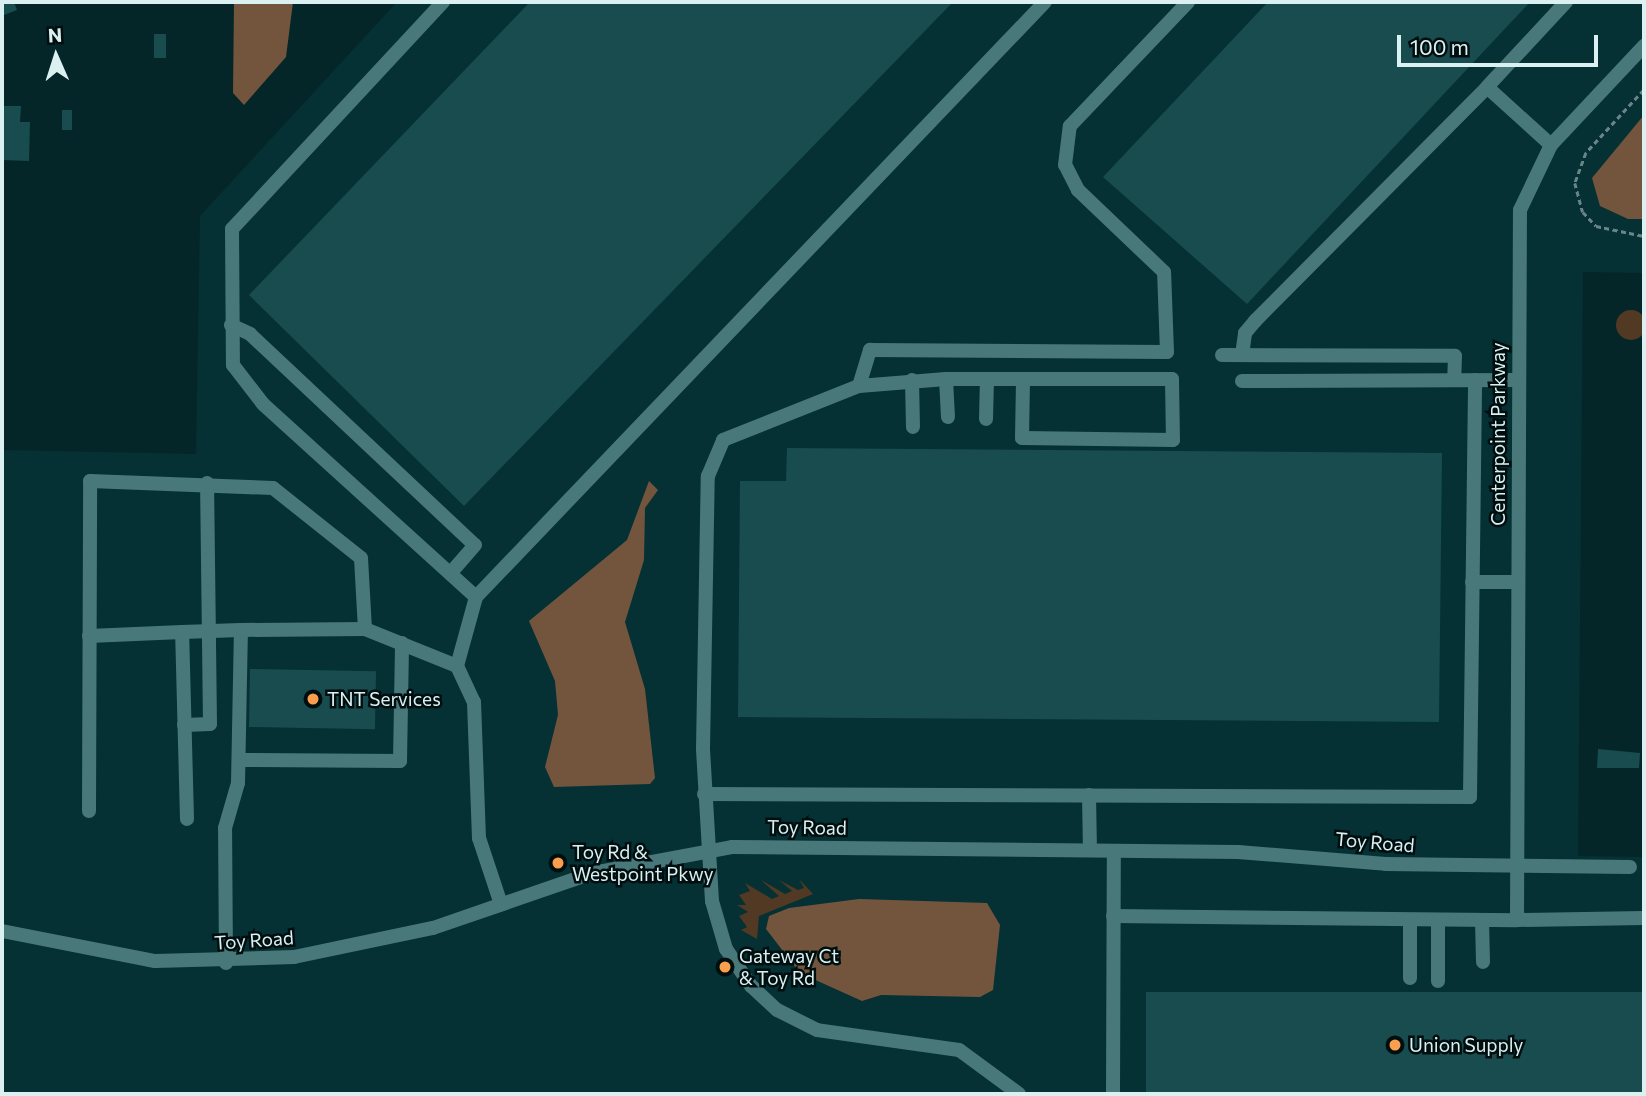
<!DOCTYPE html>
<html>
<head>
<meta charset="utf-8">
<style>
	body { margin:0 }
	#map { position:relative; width:1646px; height:1096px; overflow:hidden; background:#052628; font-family:Commissioner,sans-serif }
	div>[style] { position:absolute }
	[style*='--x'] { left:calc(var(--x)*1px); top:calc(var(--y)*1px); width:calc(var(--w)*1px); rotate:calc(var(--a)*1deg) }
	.built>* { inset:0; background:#053134 }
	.green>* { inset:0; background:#523924 }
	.round { border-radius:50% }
	.water>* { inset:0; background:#73553d }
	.building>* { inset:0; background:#194c4f; transform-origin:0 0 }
	.path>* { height:2.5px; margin-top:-1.25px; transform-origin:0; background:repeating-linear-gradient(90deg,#698587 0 5px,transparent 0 8.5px) }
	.minor>* { height:14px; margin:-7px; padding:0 7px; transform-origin:7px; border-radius:7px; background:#49787b }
	.dots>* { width:19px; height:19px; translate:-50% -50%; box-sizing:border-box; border:4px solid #010e0f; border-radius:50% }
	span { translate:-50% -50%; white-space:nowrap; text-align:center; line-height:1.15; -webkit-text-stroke:5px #010e0f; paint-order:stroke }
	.street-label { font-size:19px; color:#daf0f1 }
	.poi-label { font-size:19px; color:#daf0f1 }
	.left { translate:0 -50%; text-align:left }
	.frame { position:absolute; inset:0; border:4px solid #daf0f1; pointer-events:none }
	.north { position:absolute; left:21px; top:21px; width:70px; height:70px; -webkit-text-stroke:5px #010e0f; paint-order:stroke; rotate:357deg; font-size:19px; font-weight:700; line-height:28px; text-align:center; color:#daf0f1 }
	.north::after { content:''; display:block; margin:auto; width:24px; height:32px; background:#daf0f1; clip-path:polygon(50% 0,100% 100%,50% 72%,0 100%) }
	.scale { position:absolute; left:1397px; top:35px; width:201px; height:32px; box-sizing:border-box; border:4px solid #daf0f1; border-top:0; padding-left:9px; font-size:21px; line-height:24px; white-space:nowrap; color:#daf0f1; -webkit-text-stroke:5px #010e0f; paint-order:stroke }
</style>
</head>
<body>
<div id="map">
	<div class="built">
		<i style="clip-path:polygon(397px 2px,1644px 2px,1644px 273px,1583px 272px,1578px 856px,1644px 857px,1644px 1094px,2px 1094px,2px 450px,196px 454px,200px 216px)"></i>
	</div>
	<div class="green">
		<i class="round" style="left:1616px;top:310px;width:30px;height:30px"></i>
		<i style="clip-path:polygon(799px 879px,813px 894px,759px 916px,757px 939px,741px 930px,747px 927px,739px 916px,748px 912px,737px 905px,746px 905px,739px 895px,750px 891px,745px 883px,772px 899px,779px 896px,761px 880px,785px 894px,792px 891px,779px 880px,798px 890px,804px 888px)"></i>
	</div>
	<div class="water">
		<i style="clip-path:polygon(234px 2px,293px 2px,286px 57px,244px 105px,233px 93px)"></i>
		<i style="clip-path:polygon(1644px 115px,1644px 219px,1628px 219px,1600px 206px,1592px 178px)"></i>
		<i style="clip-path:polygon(649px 481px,658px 490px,645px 508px,644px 560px,625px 622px,645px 689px,655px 778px,650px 784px,554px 787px,545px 767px,558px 715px,555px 681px,529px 621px,627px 540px)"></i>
		<i style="clip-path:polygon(859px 899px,987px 903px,1000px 925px,993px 990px,980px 997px,881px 995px,862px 1001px,800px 973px,766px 929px,769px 916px,789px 908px)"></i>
	</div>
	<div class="building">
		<i style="clip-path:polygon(2px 2px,14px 2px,17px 10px,4px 15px,2px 26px)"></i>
		<i style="clip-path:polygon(530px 2px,953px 2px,464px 506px,249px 295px)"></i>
		<i style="clip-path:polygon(1268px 2px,1530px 2px,1247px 304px,1103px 177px)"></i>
		<i style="left:154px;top:34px;width:12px;height:24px"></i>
		<i style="clip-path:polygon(2px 106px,21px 106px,20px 122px,30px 122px,29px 161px,2px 160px)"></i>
		<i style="left:62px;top:110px;width:10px;height:20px"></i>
		<i style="clip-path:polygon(787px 448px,1442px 453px,1439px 722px,738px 717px,740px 481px,786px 481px)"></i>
		<i style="left:250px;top:669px;width:126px;height:58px;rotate:1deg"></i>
		<i style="clip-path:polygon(1598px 749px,1640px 753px,1639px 768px,1597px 768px)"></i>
		<i style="left:1146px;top:992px;width:498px;height:102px"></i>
	</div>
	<div class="path">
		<i style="--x:1644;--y:90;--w:86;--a:132.6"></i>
		<i style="--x:1586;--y:153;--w:32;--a:110"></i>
		<i style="--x:1575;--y:183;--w:30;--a:75"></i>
		<i style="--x:1583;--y:212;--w:19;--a:47"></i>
		<i style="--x:1596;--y:226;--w:49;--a:11.8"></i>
	</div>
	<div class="minor">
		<i style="--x:443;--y:2;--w:310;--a:132.9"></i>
		<i style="--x:232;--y:229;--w:136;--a:89.6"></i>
		<i style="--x:233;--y:365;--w:49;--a:52.4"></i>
		<i style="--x:263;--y:404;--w:287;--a:42.2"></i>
		<i style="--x:1551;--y:145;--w:86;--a:-137.8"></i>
		<i style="--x:1487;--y:87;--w:116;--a:-47.1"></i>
		<i style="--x:231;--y:325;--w:21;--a:25"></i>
		<i style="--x:250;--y:334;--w:308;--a:43.2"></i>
		<i style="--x:475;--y:545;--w:37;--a:131"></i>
		<i style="--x:1222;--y:355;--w:233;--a:0.2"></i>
		<i style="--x:1455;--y:356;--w:24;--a:92"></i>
		<i style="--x:1242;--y:355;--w:22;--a:-82"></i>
		<i style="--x:1245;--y:333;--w:16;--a:-50"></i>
		<i style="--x:1255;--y:321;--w:330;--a:-45.2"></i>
		<i style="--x:946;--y:379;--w:38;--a:87"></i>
		<i style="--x:912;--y:380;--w:47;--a:88.8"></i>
		<i style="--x:1242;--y:381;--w:276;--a:-0.2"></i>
		<i style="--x:859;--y:386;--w:38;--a:-73"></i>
		<i style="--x:870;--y:350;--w:297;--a:0.4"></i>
		<i style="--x:1167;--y:352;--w:80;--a:-92.1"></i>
		<i style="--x:1164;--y:272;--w:119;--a:-136.4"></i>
		<i style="--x:1078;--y:190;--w:28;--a:-117"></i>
		<i style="--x:1065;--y:165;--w:39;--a:-83"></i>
		<i style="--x:1070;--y:126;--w:171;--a:-46.4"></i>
		<i style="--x:986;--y:419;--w:40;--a:-88.6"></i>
		<i style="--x:1472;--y:582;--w:45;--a:0"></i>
		<i style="--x:89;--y:636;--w:93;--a:-2.5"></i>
		<i style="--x:457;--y:666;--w:72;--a:-74.6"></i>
		<i style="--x:476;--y:597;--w:823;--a:-46.28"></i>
		<i style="--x:457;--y:666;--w:40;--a:65"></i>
		<i style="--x:474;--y:702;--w:136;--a:87.9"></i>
		<i style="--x:479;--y:838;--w:70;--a:71.6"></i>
		<i style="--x:184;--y:725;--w:26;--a:-2"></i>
		<i style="--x:210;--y:724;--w:241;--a:-90.7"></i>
		<i style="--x:239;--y:760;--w:161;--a:0.4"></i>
		<i style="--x:400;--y:761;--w:118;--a:-89"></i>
		<i style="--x:704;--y:794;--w:766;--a:0.22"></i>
		<i style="--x:1470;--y:797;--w:417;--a:-89.3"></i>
		<i style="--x:1089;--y:795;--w:55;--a:89"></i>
		<i style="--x:89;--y:811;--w:330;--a:-89.8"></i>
		<i style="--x:90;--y:481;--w:183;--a:2.2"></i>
		<i style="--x:273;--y:488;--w:112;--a:38.5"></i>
		<i style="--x:361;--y:558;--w:71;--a:86.8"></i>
		<i style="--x:187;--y:819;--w:187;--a:-91.5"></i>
		<i style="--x:182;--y:632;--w:59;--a:-1.9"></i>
		<i style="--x:1113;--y:916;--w:404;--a:0.6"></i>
		<i style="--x:1517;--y:920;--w:710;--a:-89.76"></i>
		<i style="--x:1520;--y:210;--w:72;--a:-64.5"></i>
		<i style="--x:1551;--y:145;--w:136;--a:-46.8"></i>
		<i style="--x:1410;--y:920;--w:58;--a:90"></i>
		<i style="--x:1438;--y:920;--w:61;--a:90"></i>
		<i style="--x:1482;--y:920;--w:42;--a:88.6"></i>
		<i style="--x:1517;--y:920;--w:127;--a:-0.9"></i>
		<i style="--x:2;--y:931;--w:156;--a:11.1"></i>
		<i style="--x:155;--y:961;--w:139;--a:-1.6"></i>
		<i style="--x:294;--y:957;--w:142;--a:-11.8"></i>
		<i style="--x:433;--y:928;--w:169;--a:-19"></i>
		<i style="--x:593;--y:873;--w:141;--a:-10.6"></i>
		<i style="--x:732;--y:847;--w:506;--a:0.57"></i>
		<i style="--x:1238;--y:852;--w:148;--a:4.6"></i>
		<i style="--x:1386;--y:864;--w:244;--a:0.7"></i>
		<i style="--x:226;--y:963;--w:135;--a:-90.4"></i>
		<i style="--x:225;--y:828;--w:47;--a:-73.9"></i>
		<i style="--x:238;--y:783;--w:153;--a:-88.9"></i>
		<i style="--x:241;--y:630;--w:124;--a:-0.5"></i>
		<i style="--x:365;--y:629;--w:99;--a:21.9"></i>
		<i style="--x:1019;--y:1094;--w:74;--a:-143.7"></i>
		<i style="--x:959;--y:1050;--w:143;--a:-172"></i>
		<i style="--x:817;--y:1030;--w:45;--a:-153.4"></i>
		<i style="--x:777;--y:1010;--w:35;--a:-137"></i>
		<i style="--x:751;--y:986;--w:45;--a:-124"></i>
		<i style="--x:726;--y:949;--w:50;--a:-106.3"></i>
		<i style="--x:712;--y:901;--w:152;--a:-93.4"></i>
		<i style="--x:703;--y:749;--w:273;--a:-89"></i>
		<i style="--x:708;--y:476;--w:39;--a:-67"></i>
		<i style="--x:723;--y:440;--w:146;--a:-21.7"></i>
		<i style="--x:859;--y:386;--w:87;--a:-4.6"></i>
		<i style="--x:946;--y:379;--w:226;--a:0"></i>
		<i style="--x:1172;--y:379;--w:61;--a:89.1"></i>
		<i style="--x:1173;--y:440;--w:151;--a:-179.2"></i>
		<i style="--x:1022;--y:438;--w:59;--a:-89"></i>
		<i style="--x:1113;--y:1094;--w:243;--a:-89.8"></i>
	</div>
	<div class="dots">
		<i style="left:313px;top:699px;background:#f99f4d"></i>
		<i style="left:558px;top:863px;background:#f99f4d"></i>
		<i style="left:725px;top:967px;background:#f99f4d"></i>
		<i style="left:1395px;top:1045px;background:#f99f4d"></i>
	</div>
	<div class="street-label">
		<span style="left:1498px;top:434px;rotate:-90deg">Centerpoint Parkway</span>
		<span style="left:807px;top:827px;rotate:1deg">Toy Road</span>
		<span style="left:1375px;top:842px;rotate:5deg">Toy Road</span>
		<span style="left:254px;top:940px;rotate:-4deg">Toy Road</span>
	</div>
	<div class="poi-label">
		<span class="left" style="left:327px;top:699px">TNT Services</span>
		<span class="left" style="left:572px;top:863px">Toy Rd &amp;<br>Westpoint Pkwy</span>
		<span class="left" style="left:739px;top:967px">Gateway Ct<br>&amp; Toy Rd</span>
		<span class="left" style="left:1409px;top:1045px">Union Supply</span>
	</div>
	<div class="frame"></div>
	<div class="north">N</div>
	<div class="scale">100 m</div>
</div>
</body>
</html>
